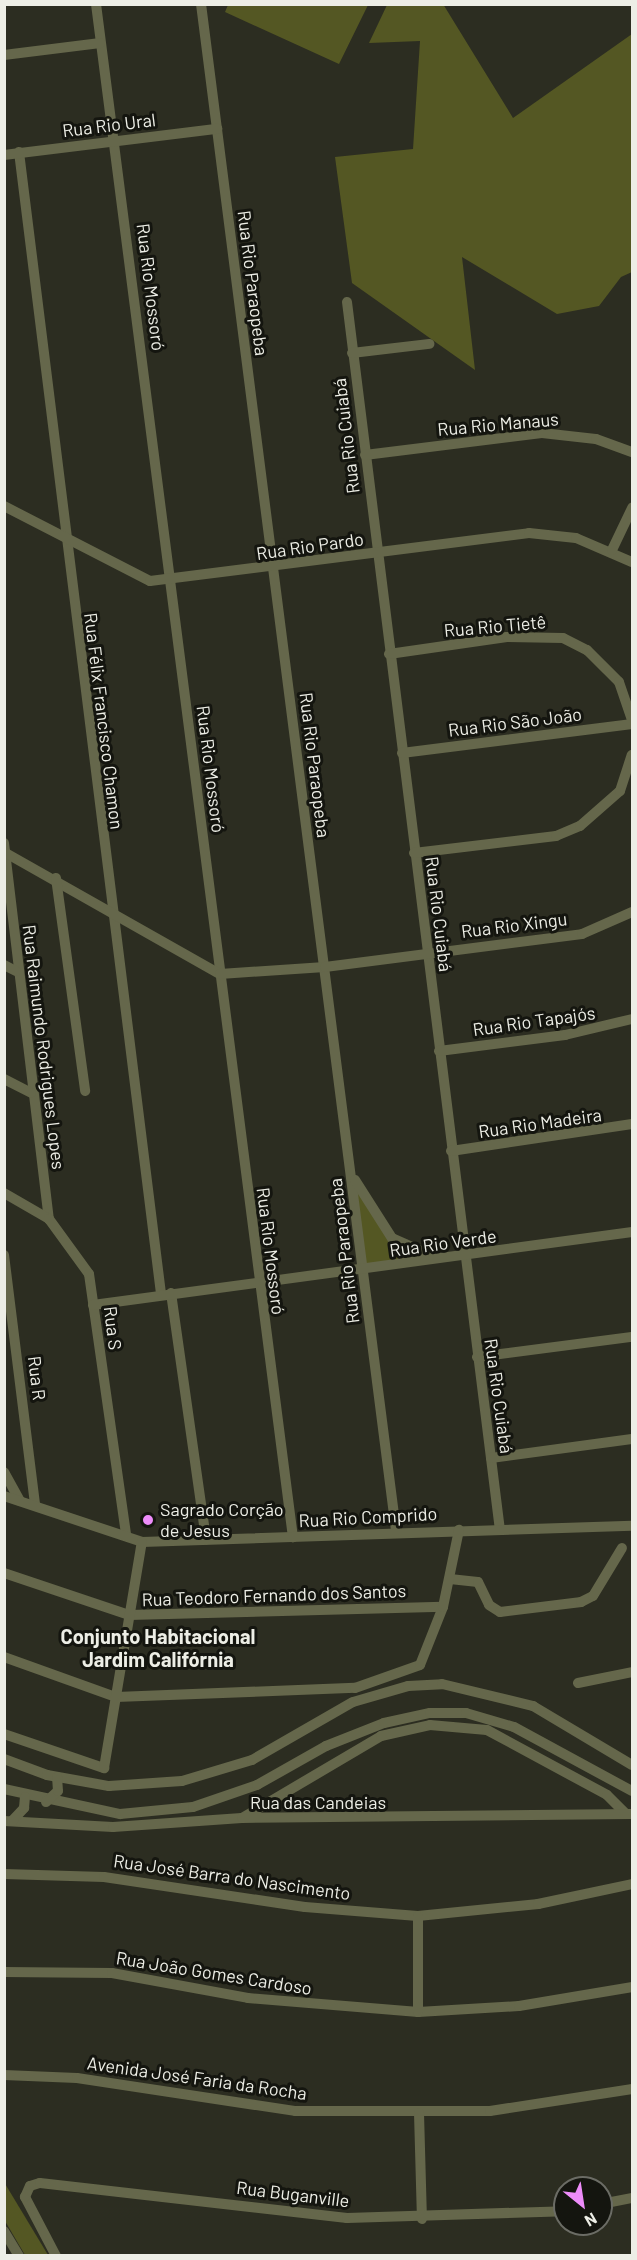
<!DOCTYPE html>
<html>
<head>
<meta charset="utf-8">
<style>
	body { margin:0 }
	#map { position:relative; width:637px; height:2260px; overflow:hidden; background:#2c2d21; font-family:Barlow,sans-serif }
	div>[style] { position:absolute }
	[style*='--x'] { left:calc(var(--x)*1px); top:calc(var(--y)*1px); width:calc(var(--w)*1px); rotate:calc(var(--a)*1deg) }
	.green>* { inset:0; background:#545723 }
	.minor>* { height:10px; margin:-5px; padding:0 5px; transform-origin:5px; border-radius:5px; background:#65674b }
	.dots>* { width:16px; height:16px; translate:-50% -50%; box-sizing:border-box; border:3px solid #14150f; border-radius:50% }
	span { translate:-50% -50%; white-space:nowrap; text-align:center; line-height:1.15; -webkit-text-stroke:6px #14150f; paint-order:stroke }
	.street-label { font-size:18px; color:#edeee6 }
	.poi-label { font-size:18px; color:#edeee6 }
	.left { translate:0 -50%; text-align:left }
	.neighbourhood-label { font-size:20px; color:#edeee6; font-weight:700 }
	.frame { position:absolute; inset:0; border:6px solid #edeee6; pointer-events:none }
	.north { position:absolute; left:553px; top:2176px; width:60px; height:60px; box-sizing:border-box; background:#14150f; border:2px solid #6b6c65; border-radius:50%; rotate:150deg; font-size:16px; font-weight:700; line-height:24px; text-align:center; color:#edeee6 }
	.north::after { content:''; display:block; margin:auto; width:21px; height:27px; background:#ed8cf9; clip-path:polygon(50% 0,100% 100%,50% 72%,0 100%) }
</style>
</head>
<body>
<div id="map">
	<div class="green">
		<i style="clip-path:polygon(443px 4px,513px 118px,632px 34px,632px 272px,621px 277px,599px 306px,557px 314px,462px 257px,475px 370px,352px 283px,335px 157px,413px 149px,420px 41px,369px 43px,387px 5px)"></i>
		<i style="clip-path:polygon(228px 5px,228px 4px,368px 5px,339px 64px,225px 12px)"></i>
		<i style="clip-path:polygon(356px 1189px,387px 1237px,423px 1257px,364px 1265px)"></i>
		<i style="clip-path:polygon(4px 2182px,48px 2255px,25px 2255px,5px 2221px)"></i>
	</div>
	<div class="minor">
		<i style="--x:96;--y:4;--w:1546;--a:82.68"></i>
		<i style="--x:201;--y:4;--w:1538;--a:82.72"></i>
		<i style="--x:4;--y:55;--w:97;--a:-7.1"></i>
		<i style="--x:19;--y:152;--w:1151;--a:82.91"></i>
		<i style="--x:4;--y:155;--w:215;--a:-7"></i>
		<i style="--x:347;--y:302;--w:1237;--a:82.9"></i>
		<i style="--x:352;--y:353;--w:78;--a:-6.7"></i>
		<i style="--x:365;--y:455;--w:178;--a:-7.1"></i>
		<i style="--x:542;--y:433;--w:54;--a:6.3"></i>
		<i style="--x:596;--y:439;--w:38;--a:20"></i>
		<i style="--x:4;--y:506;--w:164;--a:27.2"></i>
		<i style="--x:150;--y:581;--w:382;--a:-7.2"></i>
		<i style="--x:529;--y:533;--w:47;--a:6.1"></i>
		<i style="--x:576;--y:538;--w:61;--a:23.2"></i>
		<i style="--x:612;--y:550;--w:47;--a:-64.5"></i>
		<i style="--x:389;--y:654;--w:119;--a:-8.2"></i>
		<i style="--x:507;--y:637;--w:56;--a:1"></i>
		<i style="--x:563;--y:638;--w:27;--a:27"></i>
		<i style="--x:587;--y:650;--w:45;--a:45"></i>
		<i style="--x:619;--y:682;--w:40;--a:71.1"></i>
		<i style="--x:402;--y:753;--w:232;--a:-7.2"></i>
		<i style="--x:4;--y:843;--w:379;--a:83.2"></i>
		<i style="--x:4;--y:852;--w:248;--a:29.5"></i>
		<i style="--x:220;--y:974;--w:105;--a:-3.8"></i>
		<i style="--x:325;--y:967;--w:259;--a:-7.3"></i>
		<i style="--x:582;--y:934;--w:55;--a:-23.7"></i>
		<i style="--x:414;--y:853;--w:143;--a:-6.8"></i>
		<i style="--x:556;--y:836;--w:26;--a:-23"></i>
		<i style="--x:580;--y:826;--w:53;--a:-41.2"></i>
		<i style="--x:620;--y:791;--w:38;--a:-72"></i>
		<i style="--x:56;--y:878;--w:215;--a:82.2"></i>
		<i style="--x:4;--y:965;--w:13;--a:27"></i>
		<i style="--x:439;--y:1051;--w:127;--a:-7.2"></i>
		<i style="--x:565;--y:1035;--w:69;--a:-13.4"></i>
		<i style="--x:4;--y:1079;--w:30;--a:27"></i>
		<i style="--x:451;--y:1151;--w:183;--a:-8.5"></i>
		<i style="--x:355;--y:1180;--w:69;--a:57.5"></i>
		<i style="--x:392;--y:1238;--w:49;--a:24"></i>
		<i style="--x:4;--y:1193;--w:52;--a:30"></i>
		<i style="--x:49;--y:1219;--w:68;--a:54"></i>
		<i style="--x:89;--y:1274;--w:264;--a:81.9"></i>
		<i style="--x:4;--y:1255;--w:252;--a:82.9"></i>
		<i style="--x:171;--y:1293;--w:249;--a:81.9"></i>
		<i style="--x:93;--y:1305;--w:544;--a:-7.71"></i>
		<i style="--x:477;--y:1357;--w:156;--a:-7.4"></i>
		<i style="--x:491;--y:1458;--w:142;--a:-7.7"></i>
		<i style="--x:4;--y:1472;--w:33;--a:61"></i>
		<i style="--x:4;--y:1496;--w:145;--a:18.4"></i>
		<i style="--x:142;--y:1542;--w:490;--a:-1.9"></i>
		<i style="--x:4;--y:1573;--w:132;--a:18.6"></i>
		<i style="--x:129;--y:1615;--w:314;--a:-1.5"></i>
		<i style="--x:450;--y:1579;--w:28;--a:6"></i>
		<i style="--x:478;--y:1582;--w:25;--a:64"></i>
		<i style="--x:489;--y:1605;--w:13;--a:32"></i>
		<i style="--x:500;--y:1612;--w:82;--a:-7"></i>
		<i style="--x:581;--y:1602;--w:13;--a:-27"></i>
		<i style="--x:593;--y:1596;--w:56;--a:-58.9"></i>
		<i style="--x:4;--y:1657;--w:119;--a:19.7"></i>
		<i style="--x:116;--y:1697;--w:239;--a:-2.2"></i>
		<i style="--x:355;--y:1688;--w:69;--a:-19.5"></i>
		<i style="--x:420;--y:1665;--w:62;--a:-68.4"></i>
		<i style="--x:443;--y:1607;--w:79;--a:-78.3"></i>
		<i style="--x:578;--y:1683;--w:55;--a:-11.5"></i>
		<i style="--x:4;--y:1734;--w:106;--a:18.8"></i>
		<i style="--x:104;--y:1768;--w:229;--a:-80.5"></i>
		<i style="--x:4;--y:1759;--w:46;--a:20.4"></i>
		<i style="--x:47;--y:1775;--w:63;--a:10.1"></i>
		<i style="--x:109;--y:1786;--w:73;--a:-3.9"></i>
		<i style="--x:182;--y:1781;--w:73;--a:-16.7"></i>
		<i style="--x:252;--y:1760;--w:116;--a:-29.9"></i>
		<i style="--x:353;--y:1702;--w:57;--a:-16.2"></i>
		<i style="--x:408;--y:1686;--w:34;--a:-3"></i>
		<i style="--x:442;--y:1684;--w:94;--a:13.6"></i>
		<i style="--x:533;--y:1706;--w:115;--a:30.8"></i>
		<i style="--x:4;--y:1789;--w:119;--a:12.2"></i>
		<i style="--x:120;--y:1814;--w:73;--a:-5.5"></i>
		<i style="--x:193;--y:1807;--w:68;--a:-19"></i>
		<i style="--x:257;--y:1785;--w:79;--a:-29.5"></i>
		<i style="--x:326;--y:1746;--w:62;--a:-21.6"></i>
		<i style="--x:384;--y:1723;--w:47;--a:-12.3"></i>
		<i style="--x:430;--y:1713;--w:36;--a:0"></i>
		<i style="--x:466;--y:1713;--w:50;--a:16.3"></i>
		<i style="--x:514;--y:1727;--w:134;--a:28.5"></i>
		<i style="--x:46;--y:1802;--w:16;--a:-43"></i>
		<i style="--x:58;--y:1791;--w:14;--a:-94"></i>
		<i style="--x:242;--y:1818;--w:161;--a:-30.5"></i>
		<i style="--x:381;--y:1736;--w:50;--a:-12.7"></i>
		<i style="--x:430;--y:1725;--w:57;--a:5"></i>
		<i style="--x:487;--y:1730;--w:136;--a:28.4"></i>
		<i style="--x:607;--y:1795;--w:27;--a:45"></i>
		<i style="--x:4;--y:1821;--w:109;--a:3.2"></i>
		<i style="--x:113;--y:1827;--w:129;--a:-4"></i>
		<i style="--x:242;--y:1818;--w:390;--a:-0.6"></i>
		<i style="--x:12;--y:1821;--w:18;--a:-47"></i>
		<i style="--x:24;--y:1808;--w:11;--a:-85"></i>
		<i style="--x:4;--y:1874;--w:100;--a:1.7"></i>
		<i style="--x:104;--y:1877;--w:203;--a:8.5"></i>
		<i style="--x:305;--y:1907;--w:113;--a:4.6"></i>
		<i style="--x:418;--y:1916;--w:121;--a:-5.7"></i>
		<i style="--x:538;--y:1904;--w:96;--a:-12"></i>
		<i style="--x:4;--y:1972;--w:108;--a:0.5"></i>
		<i style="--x:112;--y:1973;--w:138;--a:10.4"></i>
		<i style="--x:248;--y:1998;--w:171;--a:4.7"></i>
		<i style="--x:418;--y:2012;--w:101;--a:-3.4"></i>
		<i style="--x:519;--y:2006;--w:115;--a:-9.5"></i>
		<i style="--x:418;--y:2012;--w:96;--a:-90"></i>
		<i style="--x:4;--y:2075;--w:73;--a:2.4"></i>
		<i style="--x:77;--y:2078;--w:220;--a:8.6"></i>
		<i style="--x:295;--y:2111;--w:195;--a:0"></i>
		<i style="--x:490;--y:2111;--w:144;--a:-8.8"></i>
		<i style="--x:419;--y:2113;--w:106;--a:88.4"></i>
		<i style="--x:601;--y:2204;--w:32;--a:-11"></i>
		<i style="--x:4;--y:2231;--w:29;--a:59"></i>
		<i style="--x:56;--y:2256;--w:67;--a:-117.7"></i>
		<i style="--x:25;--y:2197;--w:12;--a:-66"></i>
		<i style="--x:30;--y:2186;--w:10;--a:-17"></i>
		<i style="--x:40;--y:2183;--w:309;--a:6.5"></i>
		<i style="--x:347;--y:2218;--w:218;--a:-1.8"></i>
	</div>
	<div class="dots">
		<i style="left:148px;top:1520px;background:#ed8cf9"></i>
	</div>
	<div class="street-label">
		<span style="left:109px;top:125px;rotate:-7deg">Rua Rio Ural</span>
		<span style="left:253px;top:283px;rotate:83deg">Rua Rio Paraopeba</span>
		<span style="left:151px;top:287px;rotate:83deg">Rua Rio Mossoró</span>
		<span style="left:498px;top:424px;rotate:-5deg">Rua Rio Manaus</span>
		<span style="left:346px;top:436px;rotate:-97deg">Rua Rio Cuiabá</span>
		<span style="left:310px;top:546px;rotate:-8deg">Rua Rio Pardo</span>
		<span style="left:495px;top:626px;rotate:-5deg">Rua Rio Tietê</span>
		<span style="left:104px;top:721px;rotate:83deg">Rua Félix Francisco Chamon</span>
		<span style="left:515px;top:722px;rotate:-7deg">Rua Rio São João</span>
		<span style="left:315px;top:765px;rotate:83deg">Rua Rio Paraopeba</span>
		<span style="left:211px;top:769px;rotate:83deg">Rua Rio Mossoró</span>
		<span style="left:439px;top:914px;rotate:83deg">Rua Rio Cuiabá</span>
		<span style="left:514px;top:925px;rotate:-7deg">Rua Rio Xingu</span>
		<span style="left:534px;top:1021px;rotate:-8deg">Rua Rio Tapajós</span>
		<span style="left:44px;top:1047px;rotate:83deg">Rua Raimundo Rodrigues Lopes</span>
		<span style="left:540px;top:1123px;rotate:-8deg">Rua Rio Madeira</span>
		<span style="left:443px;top:1243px;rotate:-8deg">Rua Rio Verde</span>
		<span style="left:271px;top:1251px;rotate:83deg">Rua Rio Mossoró</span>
		<span style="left:344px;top:1251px;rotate:-97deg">Rua Rio Paraopeba</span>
		<span style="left:113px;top:1328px;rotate:83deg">Rua S</span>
		<span style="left:37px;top:1378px;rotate:83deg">Rua R</span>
		<span style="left:499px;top:1396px;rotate:82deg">Rua Rio Cuiabá</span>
		<span style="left:368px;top:1517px;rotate:-3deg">Rua Rio Comprido</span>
		<span style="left:274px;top:1595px;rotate:-2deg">Rua Teodoro Fernando dos Santos</span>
		<span style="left:318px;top:1802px">Rua das Candeias</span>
		<span style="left:232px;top:1877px;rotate:8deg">Rua José Barra do Nascimento</span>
		<span style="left:214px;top:1973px;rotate:9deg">Rua João Gomes Cardoso</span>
		<span style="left:197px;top:2078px;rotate:8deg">Avenida José Faria da Rocha</span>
		<span style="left:293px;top:2194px;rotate:7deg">Rua Buganville</span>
	</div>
	<div class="poi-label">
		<span class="left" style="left:160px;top:1520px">Sagrado Corção<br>de Jesus</span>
	</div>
	<div class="neighbourhood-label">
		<span style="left:158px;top:1648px">Conjunto Habitacional<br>Jardim Califórnia</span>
	</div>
	<div class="frame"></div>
	<div class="north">N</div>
</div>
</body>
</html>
